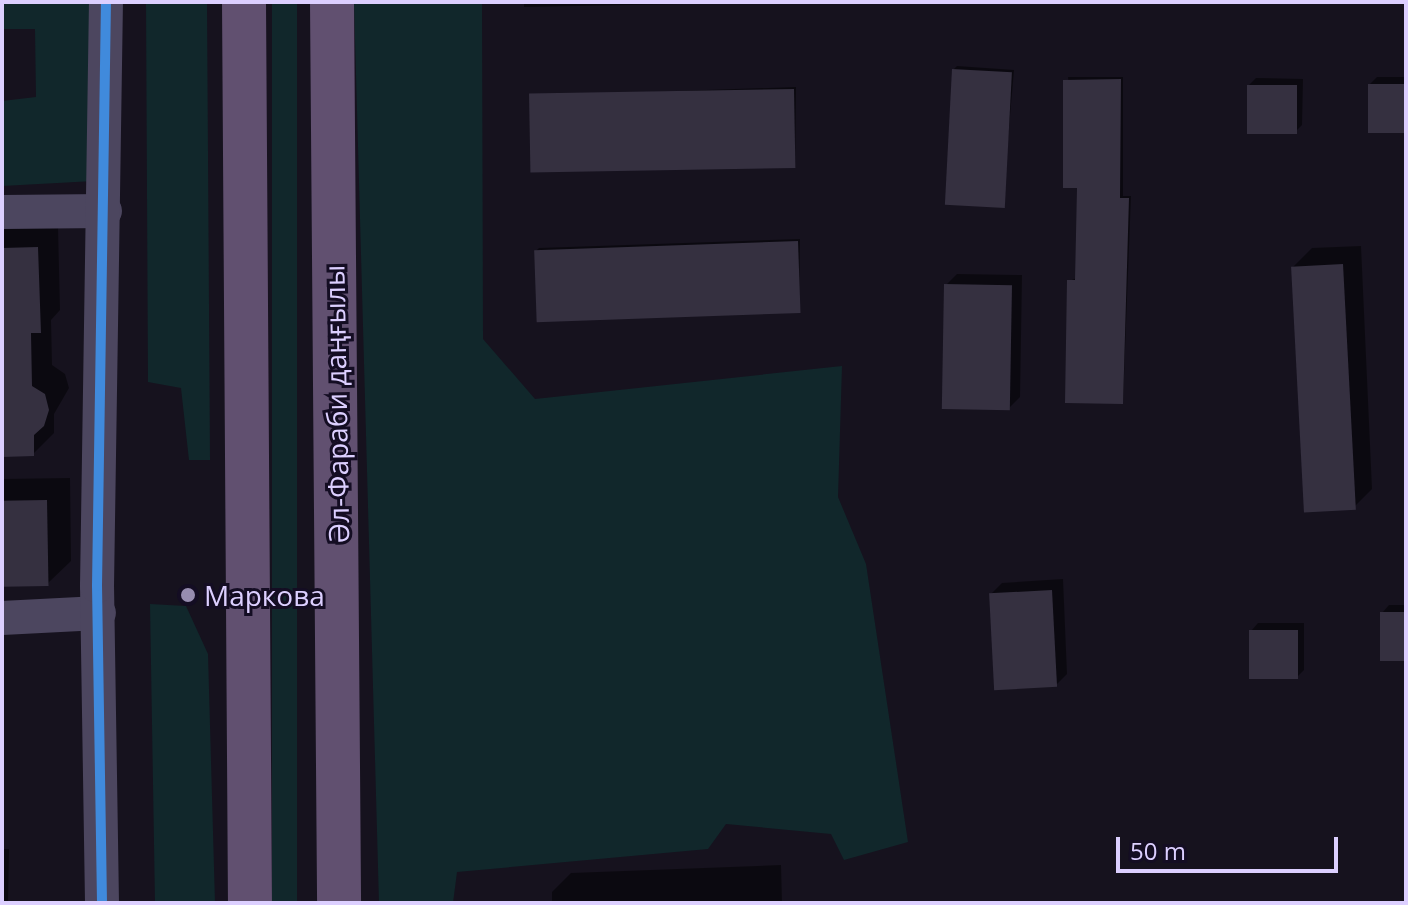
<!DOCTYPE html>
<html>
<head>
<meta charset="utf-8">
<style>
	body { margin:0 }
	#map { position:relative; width:1408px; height:905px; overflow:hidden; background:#16121e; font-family:"Open Sans",sans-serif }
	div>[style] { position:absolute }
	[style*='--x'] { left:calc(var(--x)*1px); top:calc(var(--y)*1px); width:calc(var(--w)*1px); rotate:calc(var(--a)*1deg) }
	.green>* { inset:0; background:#11272b; transform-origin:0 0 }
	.shadow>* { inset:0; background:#0007 }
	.building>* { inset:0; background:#353040; transform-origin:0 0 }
	.minor>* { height:34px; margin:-17px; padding:0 17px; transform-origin:17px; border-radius:17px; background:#4c465f }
	.major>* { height:44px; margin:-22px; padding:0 22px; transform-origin:22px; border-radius:22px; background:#615070 }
	.cycleway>* { height:10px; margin:-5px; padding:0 5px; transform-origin:5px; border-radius:5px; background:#408adc }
	.dots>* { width:22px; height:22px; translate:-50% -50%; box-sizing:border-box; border:4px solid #140d23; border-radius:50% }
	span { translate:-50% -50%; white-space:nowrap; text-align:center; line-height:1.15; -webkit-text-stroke:6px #140d23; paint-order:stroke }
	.street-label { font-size:28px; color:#dccfff }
	.poi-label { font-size:28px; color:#dccfff }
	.left { translate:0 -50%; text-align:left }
	.frame { position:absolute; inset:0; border:4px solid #dccfff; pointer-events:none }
	.scale { position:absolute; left:1116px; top:837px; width:222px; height:36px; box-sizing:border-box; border:4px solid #dccfff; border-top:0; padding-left:10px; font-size:24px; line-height:28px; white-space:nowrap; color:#dccfff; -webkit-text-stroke:6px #140d23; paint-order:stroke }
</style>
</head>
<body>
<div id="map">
	<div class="green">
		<i style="clip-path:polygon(2px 2px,90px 2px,94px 181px,2px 186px,2px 101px,36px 97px,35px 29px,2px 29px)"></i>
		<i style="clip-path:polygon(146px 2px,207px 2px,210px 460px,189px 460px,181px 388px,148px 382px)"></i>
		<i style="left:272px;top:2px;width:25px;height:901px"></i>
		<i style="clip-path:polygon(354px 2px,482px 2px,483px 339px,535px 399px,842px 366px,838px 497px,866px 564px,908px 842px,844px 860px,831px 834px,726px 824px,708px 849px,457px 872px,453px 903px,379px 903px)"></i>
		<i style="clip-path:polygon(150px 604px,186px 606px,208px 654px,215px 903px,155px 903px)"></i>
	</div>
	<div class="shadow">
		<i style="clip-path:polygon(524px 2px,784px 2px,524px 7px)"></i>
		<i style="clip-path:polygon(957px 66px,1014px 70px,1002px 207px,954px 69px)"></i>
		<i style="clip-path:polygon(1068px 77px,1123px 77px,1123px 196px,1131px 196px,1123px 402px,1069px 281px,1077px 278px,1079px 186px)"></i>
		<i style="clip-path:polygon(1377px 77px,1406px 77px,1406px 131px,1370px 84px)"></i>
		<i style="clip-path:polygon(1256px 78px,1303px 79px,1302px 125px,1295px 132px,1249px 85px)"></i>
		<i style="clip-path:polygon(796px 87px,795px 166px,531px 99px,534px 96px)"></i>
		<i style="clip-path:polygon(58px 227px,60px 310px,51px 320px,52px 365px,65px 374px,69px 388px,54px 414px,54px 433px,33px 454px,2px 455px,2px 229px)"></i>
		<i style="clip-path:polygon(800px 239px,799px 311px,536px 251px,539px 248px)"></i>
		<i style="clip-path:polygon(1361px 246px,1372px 489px,1353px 508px,1293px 267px,1312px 248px)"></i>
		<i style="clip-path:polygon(957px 274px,1022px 275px,1020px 397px,1009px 408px,946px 285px)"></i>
		<i style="clip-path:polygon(70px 478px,71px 561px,47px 584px,2px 585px,2px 479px)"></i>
		<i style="clip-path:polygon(1063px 579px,1067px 674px,1056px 685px,991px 594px,1002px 583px)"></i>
		<i style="clip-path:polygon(1389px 605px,1406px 605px,1406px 659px,1382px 613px)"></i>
		<i style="clip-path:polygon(1258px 623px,1304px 623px,1304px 670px,1297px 677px,1251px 631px)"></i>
		<i style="clip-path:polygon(2px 849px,9px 849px,8px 903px,2px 903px)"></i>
		<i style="clip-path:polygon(781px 865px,782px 903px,552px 903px,552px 892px,571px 873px)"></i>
	</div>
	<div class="building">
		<i style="left:952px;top:69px;width:60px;height:136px;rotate:3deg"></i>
		<i style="clip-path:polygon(1121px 79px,1120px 198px,1129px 198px,1123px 404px,1065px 403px,1067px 280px,1075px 280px,1077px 188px,1063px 188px,1063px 80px)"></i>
		<i style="left:1368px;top:84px;width:38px;height:49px"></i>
		<i style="left:1247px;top:85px;width:50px;height:49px"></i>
		<i style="left:794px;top:89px;width:79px;height:265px;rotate:89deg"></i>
		<i style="left:798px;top:241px;width:72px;height:264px;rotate:88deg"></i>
		<i style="clip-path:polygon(38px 247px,41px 333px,31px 333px,32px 386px,45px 394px,49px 410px,44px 426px,34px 435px,34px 456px,2px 457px,2px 248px)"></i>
		<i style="left:1343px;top:264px;width:246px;height:52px;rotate:87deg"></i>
		<i style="left:944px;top:284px;width:68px;height:125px;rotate:1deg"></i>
		<i style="left:47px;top:500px;width:86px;height:45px;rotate:89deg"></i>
		<i style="left:1052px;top:590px;width:97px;height:63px;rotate:87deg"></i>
		<i style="left:1380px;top:612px;width:26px;height:49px"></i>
		<i style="left:1249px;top:630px;width:49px;height:49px"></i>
	</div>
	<div class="minor">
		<i style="--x:2;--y:212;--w:103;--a:-0.6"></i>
		<i style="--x:2;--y:618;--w:97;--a:-3"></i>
		<i style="--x:102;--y:903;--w:317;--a:-90.9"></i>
		<i style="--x:97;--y:586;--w:584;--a:-89.12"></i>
	</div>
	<div class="major">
		<i style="--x:244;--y:2;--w:901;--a:89.62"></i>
		<i style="--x:332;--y:2;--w:901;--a:89.55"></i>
	</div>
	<div class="cycleway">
		<i style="--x:102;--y:903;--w:317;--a:-90.9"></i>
		<i style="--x:97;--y:586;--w:584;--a:-89.12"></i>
	</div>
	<div class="dots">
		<i style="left:188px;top:595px;background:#978db0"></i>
	</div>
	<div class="street-label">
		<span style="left:336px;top:404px;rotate:-91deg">Әл-Фараби даңғылы</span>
	</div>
	<div class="poi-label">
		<span class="left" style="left:204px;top:595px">Маркова</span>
	</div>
	<div class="frame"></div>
	<div class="scale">50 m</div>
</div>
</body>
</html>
